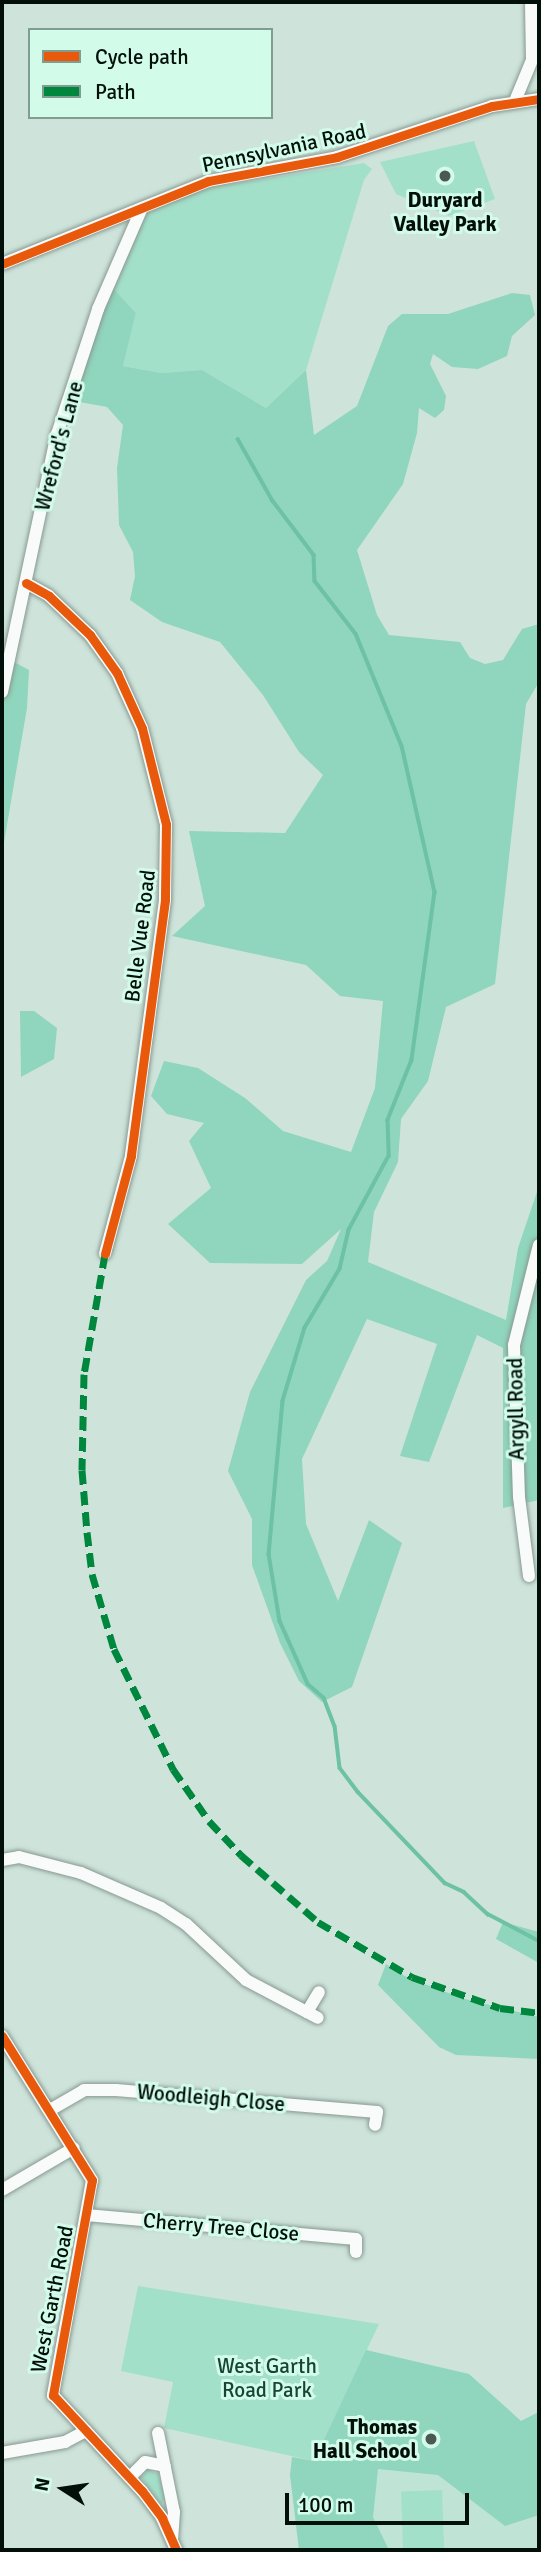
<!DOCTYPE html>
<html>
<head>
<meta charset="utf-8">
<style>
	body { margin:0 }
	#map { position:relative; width:541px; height:2552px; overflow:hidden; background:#cee4db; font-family:Signika,sans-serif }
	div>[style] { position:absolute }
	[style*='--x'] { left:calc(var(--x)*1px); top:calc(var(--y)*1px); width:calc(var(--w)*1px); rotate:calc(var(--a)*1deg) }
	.built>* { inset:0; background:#bfe4d5 }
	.green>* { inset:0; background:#a3e0c9; transform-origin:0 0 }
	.forest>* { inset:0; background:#90d5bd }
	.stream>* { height:3.5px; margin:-1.75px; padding:0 1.75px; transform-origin:1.75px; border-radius:1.75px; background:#6dc1a5 }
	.roads { filter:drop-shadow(0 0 2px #889992) drop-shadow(0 0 2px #889992) }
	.minor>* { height:12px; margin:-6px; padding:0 6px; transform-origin:6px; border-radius:6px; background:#f8fbfa }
	.quiet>* { height:7px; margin-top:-3.5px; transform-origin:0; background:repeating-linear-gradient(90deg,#00873e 0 14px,transparent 0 21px) }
	.cycleway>* { height:9px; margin:-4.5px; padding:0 4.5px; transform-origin:4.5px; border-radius:4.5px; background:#e8590c }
	.dots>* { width:19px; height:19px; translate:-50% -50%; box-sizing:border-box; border:4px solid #d2fbea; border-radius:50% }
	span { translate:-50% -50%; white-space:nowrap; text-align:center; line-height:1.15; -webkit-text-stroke:6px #d2fbea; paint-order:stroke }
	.street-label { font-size:21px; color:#03100a }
	.poi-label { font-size:21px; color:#03100a; font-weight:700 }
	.right { translate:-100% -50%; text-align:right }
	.park-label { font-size:21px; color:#164535 }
	.frame { position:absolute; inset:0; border:4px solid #03100a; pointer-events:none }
	.legend { position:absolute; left:28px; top:28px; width:245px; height:91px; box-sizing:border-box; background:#d2fbea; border:2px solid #7f9d90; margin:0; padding:9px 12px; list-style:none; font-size:21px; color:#03100a }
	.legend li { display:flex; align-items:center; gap:14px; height:35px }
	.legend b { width:35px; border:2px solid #7f9d90 }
	.north { position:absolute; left:28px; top:2454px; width:70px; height:70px; -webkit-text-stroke:5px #d2fbea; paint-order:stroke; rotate:282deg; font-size:19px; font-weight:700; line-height:28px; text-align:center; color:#03100a }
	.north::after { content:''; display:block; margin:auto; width:24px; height:32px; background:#03100a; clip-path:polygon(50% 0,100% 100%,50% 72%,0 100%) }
	.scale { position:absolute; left:285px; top:2493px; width:184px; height:32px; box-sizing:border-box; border:4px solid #03100a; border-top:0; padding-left:9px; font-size:21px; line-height:24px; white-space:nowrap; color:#03100a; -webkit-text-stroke:5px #d2fbea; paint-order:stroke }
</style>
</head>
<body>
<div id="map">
	<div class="built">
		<i style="clip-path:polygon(366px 2350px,469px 2374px,521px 2421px,539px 2412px,539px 2550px,299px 2550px,290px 2475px,292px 2457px,314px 2461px)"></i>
	</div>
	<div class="green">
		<i style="clip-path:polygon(474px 141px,495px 199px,449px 216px,396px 194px,380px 162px)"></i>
		<i style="clip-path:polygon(364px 163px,372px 169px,364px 180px,306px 370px,266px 408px,202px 370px,161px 373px,123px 366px,136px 313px,111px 286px,143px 215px,203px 189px)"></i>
		<i style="clip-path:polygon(138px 2286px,379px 2324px,314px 2461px,164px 2428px,173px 2382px,121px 2371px)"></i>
		<i style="clip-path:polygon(148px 2470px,158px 2474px,166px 2499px,161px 2504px,141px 2477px)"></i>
		<i style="left:442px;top:2490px;width:60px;height:41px;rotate:88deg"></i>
	</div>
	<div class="forest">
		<i style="clip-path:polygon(111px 286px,136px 313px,123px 366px,161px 373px,202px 370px,266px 408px,306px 370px,314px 435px,357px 406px,388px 326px,402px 314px,448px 314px,512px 293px,530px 295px,535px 315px,512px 336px,507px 356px,478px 369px,452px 367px,433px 354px,430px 364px,446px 396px,444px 410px,435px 418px,419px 408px,417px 433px,403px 484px,357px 550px,377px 615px,389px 635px,460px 642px,470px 658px,485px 664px,503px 660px,522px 629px,539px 624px,539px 682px,526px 704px,495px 984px,446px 1007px,428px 1081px,401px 1119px,398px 1162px,374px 1212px,368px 1262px,506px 1320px,518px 1248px,539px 1186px,539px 1500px,503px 1508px,503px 1348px,477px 1335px,429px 1462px,400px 1456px,437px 1344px,367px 1319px,302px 1459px,306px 1524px,338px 1601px,369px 1520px,402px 1543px,352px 1687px,322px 1702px,299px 1681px,280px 1643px,252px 1565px,252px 1519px,228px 1471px,250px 1392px,306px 1280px,327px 1261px,341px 1229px,302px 1264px,210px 1263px,168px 1224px,211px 1188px,189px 1141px,204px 1123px,167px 1114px,151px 1096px,164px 1061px,198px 1068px,245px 1098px,283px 1131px,351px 1152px,375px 1088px,383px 1001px,340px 996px,306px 965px,172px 936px,205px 906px,189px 831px,285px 833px,323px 775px,299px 752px,263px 695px,220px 642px,162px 622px,130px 600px,135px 576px,133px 552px,119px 525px,117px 468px,123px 425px,107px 407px,74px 401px)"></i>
		<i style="clip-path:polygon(14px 662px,29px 670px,27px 708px,2px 854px,2px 704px)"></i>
		<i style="clip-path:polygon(20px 1011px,34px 1011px,57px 1028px,54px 1059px,21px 1077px)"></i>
		<i style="clip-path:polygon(503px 1922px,539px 1932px,539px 1963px,496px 1939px)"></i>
		<i style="clip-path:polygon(386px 1964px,408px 1978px,465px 1999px,539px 2017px,539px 2059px,456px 2055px,439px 2047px,378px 1985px)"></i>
		<i style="clip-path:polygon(366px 2350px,469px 2374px,521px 2421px,539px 2412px,539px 2515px,505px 2526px,438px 2475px,378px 2469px,373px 2517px,389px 2550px,299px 2550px,290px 2475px,292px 2457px,314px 2461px)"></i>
	</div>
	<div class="stream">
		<i style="--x:238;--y:439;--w:71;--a:60.6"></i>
		<i style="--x:273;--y:501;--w:68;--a:52.8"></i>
		<i style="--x:314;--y:555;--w:26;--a:88"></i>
		<i style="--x:315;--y:581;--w:67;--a:52.3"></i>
		<i style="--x:356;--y:634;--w:121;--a:67.7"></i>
		<i style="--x:402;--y:746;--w:150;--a:77.3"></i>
		<i style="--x:435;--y:892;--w:170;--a:97.8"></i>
		<i style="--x:412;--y:1060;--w:65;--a:111.8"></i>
		<i style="--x:388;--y:1120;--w:36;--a:88"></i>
		<i style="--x:389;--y:1156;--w:84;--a:118.4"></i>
		<i style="--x:349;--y:1230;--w:40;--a:103"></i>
		<i style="--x:340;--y:1269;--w:69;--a:120.7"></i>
		<i style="--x:305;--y:1328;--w:76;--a:106.8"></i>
		<i style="--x:283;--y:1401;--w:154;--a:95.2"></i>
		<i style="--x:269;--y:1554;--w:68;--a:80.7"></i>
		<i style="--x:280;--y:1621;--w:69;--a:66"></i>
		<i style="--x:308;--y:1684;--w:21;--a:41"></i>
		<i style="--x:324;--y:1698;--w:30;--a:69"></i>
		<i style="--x:335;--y:1726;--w:42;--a:83.2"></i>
		<i style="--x:340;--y:1768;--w:30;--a:53"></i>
		<i style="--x:358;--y:1792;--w:126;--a:46.3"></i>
		<i style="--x:445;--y:1883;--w:21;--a:25"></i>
		<i style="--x:464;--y:1892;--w:33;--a:43"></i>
		<i style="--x:488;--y:1914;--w:58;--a:27.9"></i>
	</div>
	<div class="roads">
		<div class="minor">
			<i style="--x:515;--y:101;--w:44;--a:-67.5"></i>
			<i style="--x:532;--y:60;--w:55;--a:-91"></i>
			<i style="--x:2;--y:264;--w:222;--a:-21.9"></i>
			<i style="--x:208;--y:181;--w:131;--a:-10.5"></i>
			<i style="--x:337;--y:157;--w:163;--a:-18.2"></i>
			<i style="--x:492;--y:106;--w:48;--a:-8.5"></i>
			<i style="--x:26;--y:583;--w:26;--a:29"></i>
			<i style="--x:49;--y:596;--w:57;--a:43.6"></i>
			<i style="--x:90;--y:635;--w:47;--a:54.6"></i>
			<i style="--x:117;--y:673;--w:60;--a:65.6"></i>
			<i style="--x:142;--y:728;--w:99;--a:76"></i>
			<i style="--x:166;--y:824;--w:76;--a:90.8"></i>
			<i style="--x:165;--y:900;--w:258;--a:97.6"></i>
			<i style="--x:131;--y:1156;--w:101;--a:104.9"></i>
			<i style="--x:2;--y:692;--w:264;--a:-78"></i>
			<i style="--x:57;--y:434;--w:132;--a:-71.8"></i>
			<i style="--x:98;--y:309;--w:110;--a:-66.5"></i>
			<i style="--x:529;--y:1576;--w:80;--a:-97.2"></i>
			<i style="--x:519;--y:1497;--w:152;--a:-91.9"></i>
			<i style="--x:514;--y:1345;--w:103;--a:-76"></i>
			<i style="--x:2;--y:1860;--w:17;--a:-10"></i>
			<i style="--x:19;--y:1857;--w:64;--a:14.5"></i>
			<i style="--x:81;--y:1873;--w:87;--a:23.6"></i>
			<i style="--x:161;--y:1908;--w:30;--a:33"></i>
			<i style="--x:186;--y:1924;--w:82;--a:43"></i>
			<i style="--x:246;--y:1980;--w:81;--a:27.8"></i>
			<i style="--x:307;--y:2012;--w:23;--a:-59"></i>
			<i style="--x:2;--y:2036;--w:170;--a:58"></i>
			<i style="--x:92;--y:2180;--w:219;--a:100.3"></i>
			<i style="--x:53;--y:2395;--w:131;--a:47.2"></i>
			<i style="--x:142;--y:2491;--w:34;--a:53"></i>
			<i style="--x:162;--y:2518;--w:35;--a:66"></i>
			<i style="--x:50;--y:2110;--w:39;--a:-30"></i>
			<i style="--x:84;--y:2090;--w:32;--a:0"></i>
			<i style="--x:116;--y:2090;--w:262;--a:4.8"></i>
			<i style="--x:377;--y:2112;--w:13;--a:99"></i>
			<i style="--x:2;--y:2190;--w:83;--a:-30.3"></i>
			<i style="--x:86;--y:2215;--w:271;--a:5.1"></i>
			<i style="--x:356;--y:2239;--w:13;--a:90"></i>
			<i style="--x:158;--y:2433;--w:81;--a:78.6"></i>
			<i style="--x:174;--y:2512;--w:26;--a:94"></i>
			<i style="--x:2;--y:2453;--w:64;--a:-9.9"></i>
			<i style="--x:65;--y:2442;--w:24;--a:-28"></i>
			<i style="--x:130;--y:2477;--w:21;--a:-45"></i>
			<i style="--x:145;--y:2462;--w:20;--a:11"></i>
		</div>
	</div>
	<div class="quiet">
		<i style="--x:105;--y:1254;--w:122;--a:99.9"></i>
		<i style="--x:84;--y:1374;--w:96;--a:91.2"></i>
		<i style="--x:82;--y:1470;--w:62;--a:85.4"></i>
		<i style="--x:87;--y:1532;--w:42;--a:83.2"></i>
		<i style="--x:92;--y:1574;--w:78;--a:73.7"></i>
		<i style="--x:114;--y:1649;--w:134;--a:63.8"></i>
		<i style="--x:173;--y:1769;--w:63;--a:55.3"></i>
		<i style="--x:209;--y:1821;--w:47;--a:46.7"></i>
		<i style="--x:241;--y:1855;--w:102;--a:41"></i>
		<i style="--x:318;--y:1922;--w:109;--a:30.3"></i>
		<i style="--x:412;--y:1977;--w:93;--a:19.4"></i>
		<i style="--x:500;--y:2008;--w:39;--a:7"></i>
	</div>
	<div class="cycleway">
		<i style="--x:2;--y:264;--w:222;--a:-21.9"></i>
		<i style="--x:208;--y:181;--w:131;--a:-10.5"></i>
		<i style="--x:337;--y:157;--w:163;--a:-18.2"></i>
		<i style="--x:492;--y:106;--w:48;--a:-8.5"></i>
		<i style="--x:26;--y:583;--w:26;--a:29"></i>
		<i style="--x:49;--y:596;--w:57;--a:43.6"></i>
		<i style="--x:90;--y:635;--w:47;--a:54.6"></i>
		<i style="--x:117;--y:673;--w:60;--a:65.6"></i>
		<i style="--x:142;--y:728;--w:99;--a:76"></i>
		<i style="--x:166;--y:824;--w:76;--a:90.8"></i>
		<i style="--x:165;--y:900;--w:258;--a:97.6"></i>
		<i style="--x:131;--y:1156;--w:101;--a:104.9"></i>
		<i style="--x:2;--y:2036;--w:170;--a:58"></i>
		<i style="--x:92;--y:2180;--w:219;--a:100.3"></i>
		<i style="--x:53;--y:2395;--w:131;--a:47.2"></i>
		<i style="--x:142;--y:2491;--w:34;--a:53"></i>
		<i style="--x:162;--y:2518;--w:35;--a:66"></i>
	</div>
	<div class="dots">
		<i style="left:445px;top:176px;background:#4a5a53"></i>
		<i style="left:431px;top:2439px;background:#4a5a53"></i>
	</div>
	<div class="street-label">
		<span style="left:284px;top:148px;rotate:-12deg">Pennsylvania Road</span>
		<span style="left:59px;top:446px;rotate:-75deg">Wreford's Lane</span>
		<span style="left:140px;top:936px;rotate:-83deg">Belle Vue Road</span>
		<span style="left:516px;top:1409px;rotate:-91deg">Argyll Road</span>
		<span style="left:211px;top:2098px;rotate:5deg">Woodleigh Close</span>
		<span style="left:221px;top:2227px;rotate:5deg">Cherry Tree Close</span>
		<span style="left:52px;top:2299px;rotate:-79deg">West Garth Road</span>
	</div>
	<div class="poi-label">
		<span style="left:445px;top:212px">Duryard<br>Valley Park</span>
		<span class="right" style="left:417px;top:2439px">Thomas<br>Hall School</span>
	</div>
	<div class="park-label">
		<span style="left:267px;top:2378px">West Garth<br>Road Park</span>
	</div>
	<div class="frame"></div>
	<ul class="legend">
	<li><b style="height:9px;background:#e8590c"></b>Cycle path</li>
	<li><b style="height:9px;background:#00873e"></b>Path</li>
	</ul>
	<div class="north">N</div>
	<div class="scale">100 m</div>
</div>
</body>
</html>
